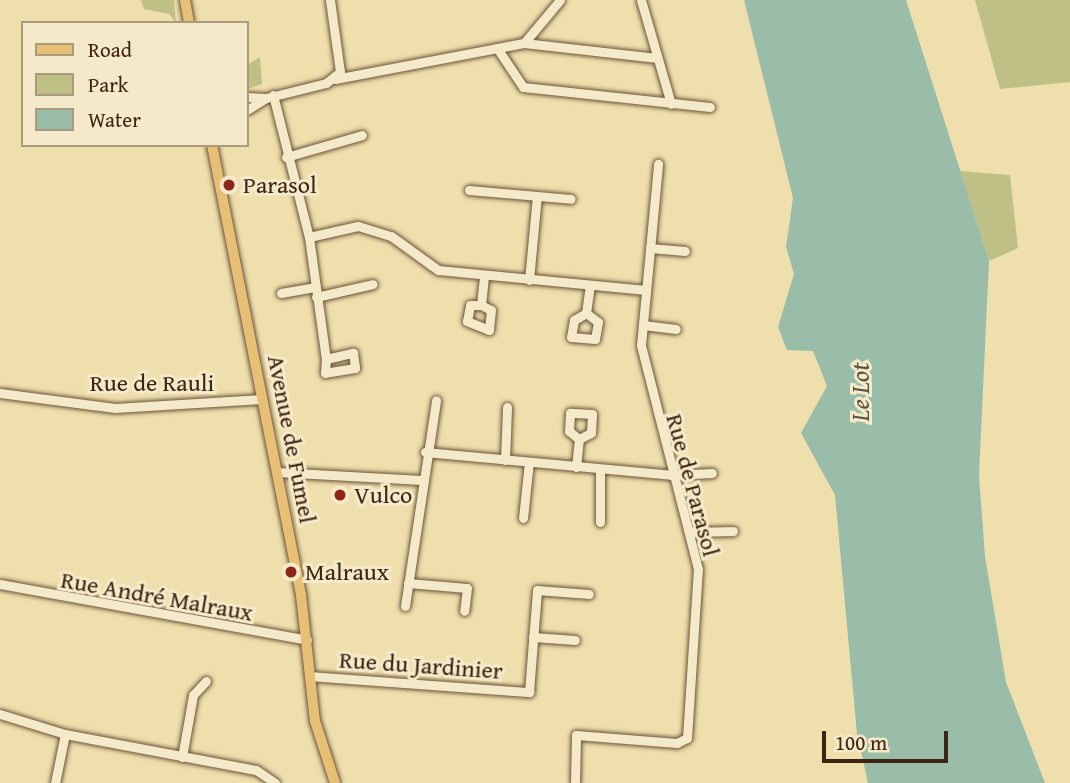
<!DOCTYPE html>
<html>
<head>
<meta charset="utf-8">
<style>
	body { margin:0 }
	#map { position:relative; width:1070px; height:783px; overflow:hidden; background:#eedfac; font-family:"Gentium Book Plus",serif }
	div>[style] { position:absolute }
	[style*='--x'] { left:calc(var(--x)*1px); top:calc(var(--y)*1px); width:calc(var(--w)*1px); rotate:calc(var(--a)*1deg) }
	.green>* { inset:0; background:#bfc085 }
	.water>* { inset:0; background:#99bda8 }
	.roads { filter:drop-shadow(0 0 2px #6b5239) drop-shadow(0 0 2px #6b5239) }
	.minor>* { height:9px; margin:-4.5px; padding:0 4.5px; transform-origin:4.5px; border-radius:4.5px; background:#f4eac9 }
	.major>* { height:10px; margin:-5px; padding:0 5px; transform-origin:5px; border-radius:5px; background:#e7c076 }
	.dots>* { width:19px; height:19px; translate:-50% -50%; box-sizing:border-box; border:4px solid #f4eac9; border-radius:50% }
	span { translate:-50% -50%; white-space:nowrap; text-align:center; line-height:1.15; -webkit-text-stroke:6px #f4eac9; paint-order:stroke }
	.poi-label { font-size:24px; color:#3f2313 }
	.left { translate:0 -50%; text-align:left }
	.street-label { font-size:24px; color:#3f2313 }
	.water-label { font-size:26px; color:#5a5140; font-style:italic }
	.legend { position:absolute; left:21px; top:21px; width:228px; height:126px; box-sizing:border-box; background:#f4eac9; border:2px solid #ac9a80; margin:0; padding:9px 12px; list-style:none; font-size:21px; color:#3f2313 }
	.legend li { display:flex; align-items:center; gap:14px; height:35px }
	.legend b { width:35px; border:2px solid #ac9a80 }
	.scale { position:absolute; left:822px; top:731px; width:126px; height:32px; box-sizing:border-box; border:4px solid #3f2313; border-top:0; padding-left:9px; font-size:21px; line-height:24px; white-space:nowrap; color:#3f2313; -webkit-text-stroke:5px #f4eac9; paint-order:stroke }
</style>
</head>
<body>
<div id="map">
	<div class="green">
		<i style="clip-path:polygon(141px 0,174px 0,176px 23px,169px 14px,144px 9px)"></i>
		<i style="clip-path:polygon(975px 0,1070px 0,1070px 82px,1000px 89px)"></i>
		<i style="clip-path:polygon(260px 57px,262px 84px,247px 89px,247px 65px)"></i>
		<i style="clip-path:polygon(960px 171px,1010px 175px,1018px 248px,989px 261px)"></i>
	</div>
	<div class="water">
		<i style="clip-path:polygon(744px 0,906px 0,989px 261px,979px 475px,985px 556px,1006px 682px,1045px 783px,868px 783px,857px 734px,835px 495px,801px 433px,827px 386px,813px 351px,787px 350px,778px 327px,794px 274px,786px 247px,793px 198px)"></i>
	</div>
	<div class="roads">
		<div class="minor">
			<i style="--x:641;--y:0;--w:108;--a:73.9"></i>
			<i style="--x:524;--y:43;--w:134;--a:6.4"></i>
			<i style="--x:497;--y:48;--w:47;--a:56.3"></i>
			<i style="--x:523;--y:87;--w:188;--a:6.1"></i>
			<i style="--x:335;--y:79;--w:192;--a:-10.8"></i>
			<i style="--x:524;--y:43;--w:56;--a:-50.1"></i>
			<i style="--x:273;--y:95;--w:146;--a:75.8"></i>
			<i style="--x:309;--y:237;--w:50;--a:-12.7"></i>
			<i style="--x:358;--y:226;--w:34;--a:17"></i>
			<i style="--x:391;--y:236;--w:58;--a:35.9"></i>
			<i style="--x:438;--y:270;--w:209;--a:5.5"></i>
			<i style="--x:247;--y:97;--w:19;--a:3"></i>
			<i style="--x:266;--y:98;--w:22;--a:148"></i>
			<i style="--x:266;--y:98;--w:62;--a:-14"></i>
			<i style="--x:326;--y:83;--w:18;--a:-38"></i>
			<i style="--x:340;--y:72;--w:73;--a:-97.9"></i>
			<i style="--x:286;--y:157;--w:79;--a:-16.1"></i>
			<i style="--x:469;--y:190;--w:102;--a:5"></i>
			<i style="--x:309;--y:237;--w:123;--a:82.1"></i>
			<i style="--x:326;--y:359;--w:28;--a:-13"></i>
			<i style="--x:353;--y:353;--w:15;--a:82"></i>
			<i style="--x:355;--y:368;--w:30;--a:171"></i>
			<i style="--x:325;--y:373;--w:14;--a:-86"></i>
			<i style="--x:650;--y:248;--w:35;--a:5"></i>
			<i style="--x:529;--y:280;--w:84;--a:-84.6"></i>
			<i style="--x:281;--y:293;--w:34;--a:-10"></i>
			<i style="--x:316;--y:297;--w:58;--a:-12.8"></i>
			<i style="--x:481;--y:305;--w:11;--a:27"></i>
			<i style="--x:491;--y:310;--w:20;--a:96"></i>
			<i style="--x:489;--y:330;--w:24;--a:-158"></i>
			<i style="--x:467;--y:321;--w:16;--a:-79"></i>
			<i style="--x:470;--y:305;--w:11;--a:0"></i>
			<i style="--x:481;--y:305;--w:29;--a:-84"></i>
			<i style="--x:586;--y:313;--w:15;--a:37"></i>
			<i style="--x:598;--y:322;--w:17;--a:100"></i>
			<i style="--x:595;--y:339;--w:24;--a:-175"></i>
			<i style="--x:571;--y:337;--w:17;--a:-80"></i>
			<i style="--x:574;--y:320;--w:14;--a:-30"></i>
			<i style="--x:586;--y:313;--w:28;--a:-82"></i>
			<i style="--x:643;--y:325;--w:33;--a:7"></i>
			<i style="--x:0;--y:393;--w:116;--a:7.4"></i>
			<i style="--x:115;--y:408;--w:147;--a:-3.5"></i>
			<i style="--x:425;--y:452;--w:247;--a:5.3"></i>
			<i style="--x:671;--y:475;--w:41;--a:-2.8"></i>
			<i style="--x:505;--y:460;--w:53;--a:-87.8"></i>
			<i style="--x:576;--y:467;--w:28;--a:-84"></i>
			<i style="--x:579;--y:439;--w:13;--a:-27"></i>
			<i style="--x:591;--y:433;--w:19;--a:-87"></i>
			<i style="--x:592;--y:414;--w:22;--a:-177"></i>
			<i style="--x:570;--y:413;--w:18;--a:93"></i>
			<i style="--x:569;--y:431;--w:13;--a:39"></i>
			<i style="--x:600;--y:470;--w:52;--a:90"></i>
			<i style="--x:277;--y:472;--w:145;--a:3.2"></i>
			<i style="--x:523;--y:518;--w:56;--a:-83.9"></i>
			<i style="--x:692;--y:532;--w:41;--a:-1.4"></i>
			<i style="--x:408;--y:583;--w:59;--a:4.8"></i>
			<i style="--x:467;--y:588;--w:23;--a:97"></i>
			<i style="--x:0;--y:584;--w:312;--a:10.3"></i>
			<i style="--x:405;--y:606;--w:208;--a:-81.4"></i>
			<i style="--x:533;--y:637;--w:42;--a:4.1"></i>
			<i style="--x:310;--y:676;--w:220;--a:4.2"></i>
			<i style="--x:529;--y:692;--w:102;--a:-85.5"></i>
			<i style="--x:537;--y:590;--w:52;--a:4.4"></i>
			<i style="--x:0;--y:714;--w:68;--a:17.1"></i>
			<i style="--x:65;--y:734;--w:194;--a:10.7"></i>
			<i style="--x:256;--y:770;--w:23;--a:34"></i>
			<i style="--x:182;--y:757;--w:63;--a:-79.9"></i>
			<i style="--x:193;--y:695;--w:19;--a:-47"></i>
			<i style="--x:55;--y:783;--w:50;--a:-78.5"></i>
			<i style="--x:575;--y:783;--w:48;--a:-88.8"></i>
			<i style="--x:576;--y:735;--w:101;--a:4.5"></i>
			<i style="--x:677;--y:743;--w:11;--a:-27"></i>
			<i style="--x:687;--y:738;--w:169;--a:-86.3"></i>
			<i style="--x:698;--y:569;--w:231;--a:-104.3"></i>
			<i style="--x:641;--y:345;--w:182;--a:-84.6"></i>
		</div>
		<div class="major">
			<i style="--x:185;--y:0;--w:23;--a:80"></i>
			<i style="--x:212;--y:145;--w:459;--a:78.8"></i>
			<i style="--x:301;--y:595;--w:127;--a:83.7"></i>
			<i style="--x:315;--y:721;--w:65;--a:72.1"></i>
		</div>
	</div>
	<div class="dots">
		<i style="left:229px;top:185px;background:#8f2418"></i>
		<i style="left:340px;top:495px;background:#8f2418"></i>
		<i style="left:291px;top:572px;background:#8f2418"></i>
	</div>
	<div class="poi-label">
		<span class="left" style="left:243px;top:185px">Parasol</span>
		<span class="left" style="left:354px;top:495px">Vulco</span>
		<span class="left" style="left:305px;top:572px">Malraux</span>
	</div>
	<div class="street-label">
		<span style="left:152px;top:383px">Rue de Rauli</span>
		<span style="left:292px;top:439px;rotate:79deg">Avenue de Fumel</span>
		<span style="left:693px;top:485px;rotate:75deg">Rue de Parasol</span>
		<span style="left:157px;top:596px;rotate:10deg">Rue André Malraux</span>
		<span style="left:421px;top:665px;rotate:4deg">Rue du Jardinier</span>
	</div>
	<div class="water-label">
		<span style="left:860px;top:392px;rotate:-90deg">Le Lot</span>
	</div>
	<ul class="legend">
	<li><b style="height:9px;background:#e7c076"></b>Road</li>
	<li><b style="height:19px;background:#bfc085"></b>Park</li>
	<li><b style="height:19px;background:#99bda8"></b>Water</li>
	</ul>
	<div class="scale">100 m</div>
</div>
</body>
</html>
